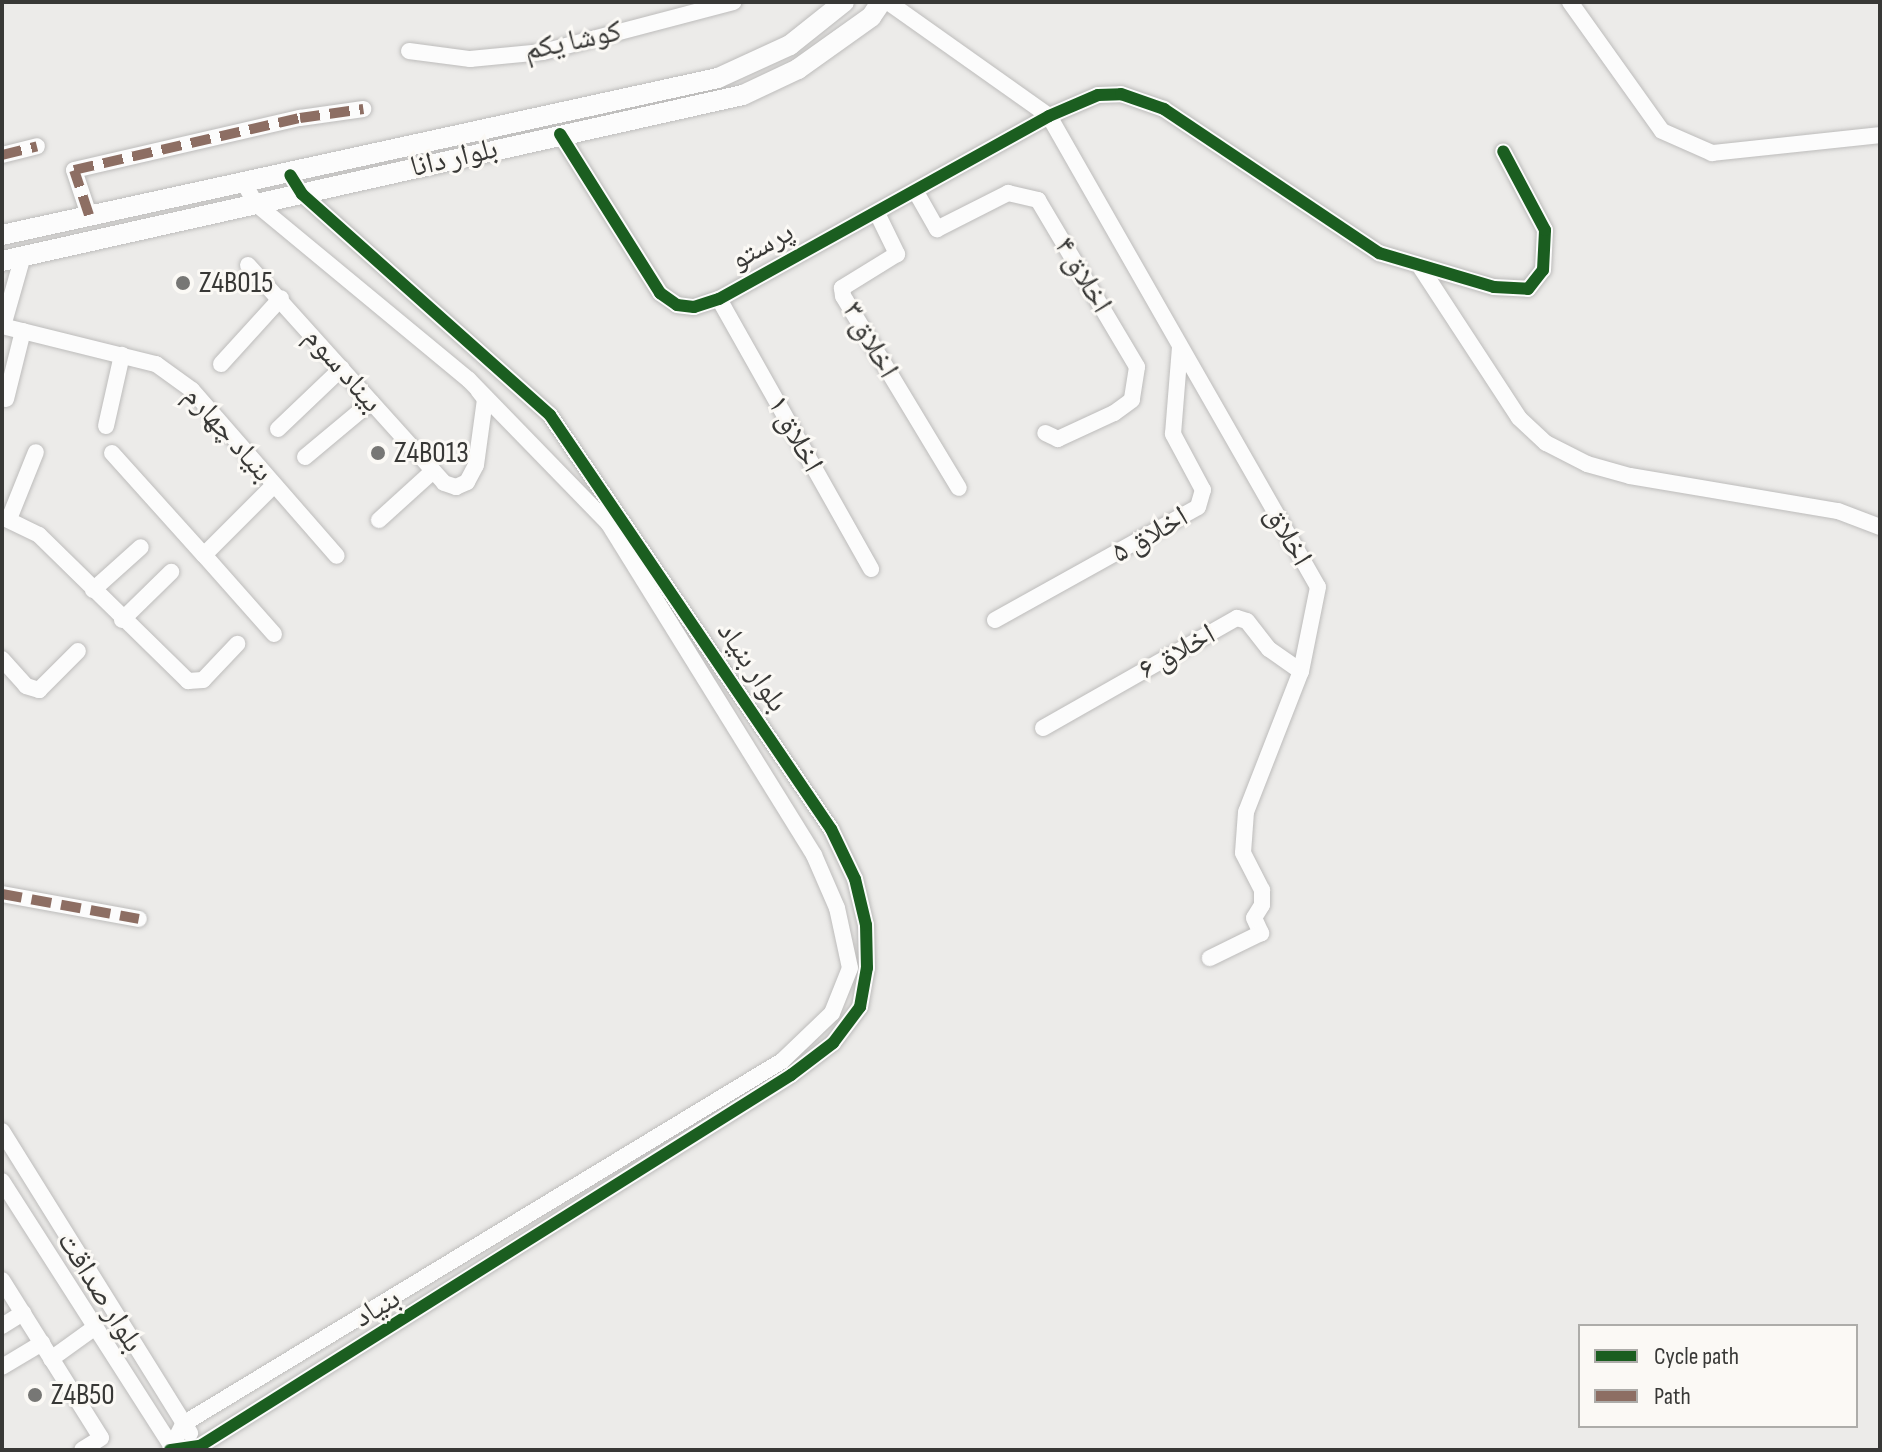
<!DOCTYPE html>
<html>
<head>
<meta charset="utf-8">
<style>
	body { margin:0 }
	#map { position:relative; width:1882px; height:1452px; overflow:hidden; background:#ecebe9; font-family:"Sofia Sans Condensed","Noto Naskh Arabic",sans-serif }
	div>[style] { position:absolute }
	[style*='--x'] { left:calc(var(--x)*1px); top:calc(var(--y)*1px); width:calc(var(--w)*1px); rotate:calc(var(--a)*1deg) }
	.roads { filter:drop-shadow(0 0 2px #bdbcbb) drop-shadow(0 0 2px #bdbcbb) }
	.minor>* { height:16px; margin:-8px; padding:0 8px; transform-origin:8px; border-radius:8px; background:#fcfcfc }
	.tertiary>* { height:20px; margin:-10px; padding:0 10px; transform-origin:10px; border-radius:10px; background:#fcfcfc }
	.quiet>* { height:10px; margin-top:-5px; transform-origin:0; background:repeating-linear-gradient(90deg,#8d6e63 0 20px,transparent 0 30px) }
	.cycleway>* { height:12px; margin:-6px; padding:0 6px; transform-origin:6px; border-radius:6px; background:#1b5e20 }
	.dots>* { width:22px; height:22px; translate:-50% -50%; box-sizing:border-box; border:4px solid #fbf9f5; border-radius:50% }
	span { translate:-50% -50%; white-space:nowrap; text-align:center; line-height:1.15; -webkit-text-stroke:6px #fbf9f5; paint-order:stroke }
	.street-label { font-size:30px; color:#383836 }
	.poi-label { font-size:30px; color:#383836 }
	.left { translate:0 -50%; text-align:left }
	.frame { position:absolute; inset:0; border:4px solid #383836; pointer-events:none }
	.legend { position:absolute; left:1578px; top:1324px; width:280px; height:104px; box-sizing:border-box; background:#fbf9f5; border:2px solid #adaca9; margin:0; padding:10px 14px; list-style:none; font-size:24px; color:#383836 }
	.legend li { display:flex; align-items:center; gap:16px; height:40px }
	.legend b { width:40px; border:2px solid #adaca9 }
</style>
</head>
<body>
<div id="map">
	<div class="roads">
		<div class="minor">
			<i style="--x:888;--y:2;--w:197;--a:35.3"></i>
			<i style="--x:1049;--y:116;--w:542;--a:60.27"></i>
			<i style="--x:1318;--y:587;--w:86;--a:101.4"></i>
			<i style="--x:1301;--y:671;--w:151;--a:111.3"></i>
			<i style="--x:1246;--y:812;--w:41;--a:94.2"></i>
			<i style="--x:1243;--y:853;--w:42;--a:62.8"></i>
			<i style="--x:1262;--y:890;--w:15;--a:90"></i>
			<i style="--x:1262;--y:905;--w:15;--a:122"></i>
			<i style="--x:1254;--y:918;--w:17;--a:65"></i>
			<i style="--x:1261;--y:933;--w:57;--a:153.9"></i>
			<i style="--x:1570;--y:2;--w:158;--a:54.5"></i>
			<i style="--x:1662;--y:131;--w:55;--a:23.7"></i>
			<i style="--x:1712;--y:153;--w:169;--a:-6.1"></i>
			<i style="--x:409;--y:51;--w:62;--a:7.5"></i>
			<i style="--x:470;--y:59;--w:73;--a:-5.5"></i>
			<i style="--x:543;--y:52;--w:197;--a:-14.7"></i>
			<i style="--x:560;--y:134;--w:188;--a:57.8"></i>
			<i style="--x:660;--y:293;--w:21;--a:35"></i>
			<i style="--x:677;--y:305;--w:17;--a:7"></i>
			<i style="--x:694;--y:307;--w:26;--a:-18"></i>
			<i style="--x:719;--y:299;--w:377;--a:-29"></i>
			<i style="--x:1049;--y:116;--w:53;--a:-23.2"></i>
			<i style="--x:1098;--y:95;--w:23;--a:-2"></i>
			<i style="--x:1121;--y:94;--w:46;--a:19.2"></i>
			<i style="--x:1164;--y:109;--w:259;--a:33.8"></i>
			<i style="--x:1379;--y:253;--w:120;--a:16.5"></i>
			<i style="--x:1494;--y:287;--w:34;--a:3"></i>
			<i style="--x:1528;--y:289;--w:24;--a:-52"></i>
			<i style="--x:1543;--y:270;--w:40;--a:-87.1"></i>
			<i style="--x:1545;--y:230;--w:89;--a:-118"></i>
			<i style="--x:2;--y:155;--w:36;--a:-14"></i>
			<i style="--x:916;--y:192;--w:43;--a:60.4"></i>
			<i style="--x:937;--y:229;--w:80;--a:-26.9"></i>
			<i style="--x:1008;--y:193;--w:31;--a:13"></i>
			<i style="--x:1038;--y:200;--w:194;--a:59.3"></i>
			<i style="--x:1137;--y:367;--w:33;--a:99"></i>
			<i style="--x:1132;--y:400;--w:22;--a:144"></i>
			<i style="--x:1114;--y:413;--w:62;--a:155.1"></i>
			<i style="--x:1058;--y:439;--w:14;--a:-155"></i>
			<i style="--x:877;--y:213;--w:46;--a:64"></i>
			<i style="--x:897;--y:254;--w:65;--a:148.3"></i>
			<i style="--x:842;--y:288;--w:8;--a:83"></i>
			<i style="--x:843;--y:296;--w:224;--a:58.9"></i>
			<i style="--x:89;--y:215;--w:47;--a:-108.4"></i>
			<i style="--x:74;--y:170;--w:232;--a:-13"></i>
			<i style="--x:300;--y:118;--w:64;--a:-8.1"></i>
			<i style="--x:248;--y:265;--w:293;--a:48"></i>
			<i style="--x:444;--y:483;--w:13;--a:18"></i>
			<i style="--x:456;--y:487;--w:12;--a:-24"></i>
			<i style="--x:467;--y:482;--w:19;--a:-62"></i>
			<i style="--x:476;--y:465;--w:67;--a:-82.2"></i>
			<i style="--x:485;--y:399;--w:11;--a:-128"></i>
			<i style="--x:1421;--y:268;--w:179;--a:56.8"></i>
			<i style="--x:1519;--y:418;--w:37;--a:43"></i>
			<i style="--x:1546;--y:443;--w:46;--a:27.1"></i>
			<i style="--x:1587;--y:464;--w:45;--a:15.6"></i>
			<i style="--x:1630;--y:476;--w:211;--a:9.6"></i>
			<i style="--x:1838;--y:511;--w:45;--a:20.9"></i>
			<i style="--x:719;--y:299;--w:310;--a:60.6"></i>
			<i style="--x:2;--y:326;--w:159;--a:13.9"></i>
			<i style="--x:156;--y:364;--w:44;--a:35.8"></i>
			<i style="--x:192;--y:390;--w:220;--a:48.9"></i>
			<i style="--x:3;--y:326;--w:73;--a:-74.1"></i>
			<i style="--x:221;--y:364;--w:89;--a:-47.7"></i>
			<i style="--x:6;--y:399;--w:70;--a:-76"></i>
			<i style="--x:106;--y:426;--w:73;--a:-77.3"></i>
			<i style="--x:278;--y:429;--w:88;--a:-43.6"></i>
			<i style="--x:112;--y:453;--w:137;--a:48"></i>
			<i style="--x:305;--y:457;--w:86;--a:-39.8"></i>
			<i style="--x:2;--y:517;--w:41;--a:25.9"></i>
			<i style="--x:39;--y:535;--w:209;--a:44.4"></i>
			<i style="--x:188;--y:681;--w:15;--a:-4"></i>
			<i style="--x:203;--y:680;--w:50;--a:-46.6"></i>
			<i style="--x:9;--y:519;--w:72;--a:-68.1"></i>
			<i style="--x:379;--y:520;--w:72;--a:-42.2"></i>
			<i style="--x:93;--y:590;--w:64;--a:-41.9"></i>
			<i style="--x:122;--y:620;--w:69;--a:-44.4"></i>
			<i style="--x:995;--y:620;--w:232;--a:-29.1"></i>
			<i style="--x:1198;--y:507;--w:18;--a:-74"></i>
			<i style="--x:1203;--y:490;--w:64;--a:-118.2"></i>
			<i style="--x:1173;--y:434;--w:87;--a:-85.4"></i>
			<i style="--x:274;--y:634;--w:106;--a:-131.5"></i>
			<i style="--x:204;--y:555;--w:99;--a:-45"></i>
			<i style="--x:2;--y:659;--w:36;--a:48"></i>
			<i style="--x:26;--y:686;--w:14;--a:17"></i>
			<i style="--x:39;--y:690;--w:55;--a:-45"></i>
			<i style="--x:1043;--y:728;--w:223;--a:-29.6"></i>
			<i style="--x:1237;--y:618;--w:10;--a:17"></i>
			<i style="--x:1247;--y:621;--w:36;--a:52"></i>
			<i style="--x:1269;--y:649;--w:39;--a:35"></i>
			<i style="--x:2;--y:894;--w:139;--a:10.3"></i>
			<i style="--x:2;--y:1131;--w:356;--a:58.1"></i>
			<i style="--x:2;--y:1181;--w:319;--a:57.4"></i>
			<i style="--x:2;--y:1280;--w:186;--a:57.9"></i>
			<i style="--x:101;--y:1438;--w:22;--a:148"></i>
			<i style="--x:2;--y:1326;--w:25;--a:-32"></i>
			<i style="--x:51;--y:1359;--w:53;--a:-35.8"></i>
			<i style="--x:2;--y:1367;--w:47;--a:-31"></i>
			<i style="--x:173;--y:1449;--w:27;--a:-6"></i>
			<i style="--x:200;--y:1446;--w:698;--a:-32.12"></i>
			<i style="--x:791;--y:1075;--w:53;--a:-37.3"></i>
			<i style="--x:833;--y:1043;--w:45;--a:-53.1"></i>
			<i style="--x:860;--y:1007;--w:40;--a:-80"></i>
			<i style="--x:867;--y:968;--w:43;--a:-91.3"></i>
			<i style="--x:866;--y:925;--w:47;--a:-103.4"></i>
			<i style="--x:855;--y:879;--w:55;--a:-115.6"></i>
			<i style="--x:831;--y:829;--w:500;--a:-124.17"></i>
			<i style="--x:550;--y:415;--w:332;--a:-138.3"></i>
			<i style="--x:302;--y:194;--w:22;--a:-122"></i>
			<i style="--x:170;--y:1450;--w:29;--a:-63"></i>
			<i style="--x:183;--y:1424;--w:700;--a:-31.22"></i>
			<i style="--x:782;--y:1061;--w:69;--a:-43.8"></i>
			<i style="--x:832;--y:1013;--w:48;--a:-68.2"></i>
			<i style="--x:850;--y:968;--w:61;--a:-102.2"></i>
			<i style="--x:837;--y:908;--w:58;--a:-113.5"></i>
			<i style="--x:814;--y:855;--w:389;--a:-121.8"></i>
			<i style="--x:609;--y:524;--w:201;--a:-134.2"></i>
			<i style="--x:469;--y:380;--w:278;--a:-140.4"></i>
			<i style="--x:255;--y:203;--w:21;--a:-118"></i>
		</div>
		<div class="tertiary">
			<i style="--x:2;--y:235;--w:733;--a:-12.37"></i>
			<i style="--x:718;--y:78;--w:79;--a:-24.6"></i>
			<i style="--x:790;--y:45;--w:69;--a:-38.5"></i>
			<i style="--x:2;--y:261;--w:759;--a:-12.63"></i>
			<i style="--x:743;--y:95;--w:61;--a:-25.3"></i>
			<i style="--x:798;--y:69;--w:90;--a:-35.5"></i>
			<i style="--x:871;--y:17;--w:18;--a:-56"></i>
		</div>
	</div>
	<div class="quiet">
		<i style="--x:2;--y:155;--w:36;--a:-14"></i>
		<i style="--x:89;--y:215;--w:47;--a:-108.4"></i>
		<i style="--x:74;--y:170;--w:232;--a:-13"></i>
		<i style="--x:300;--y:118;--w:64;--a:-8.1"></i>
		<i style="--x:2;--y:894;--w:139;--a:10.3"></i>
	</div>
	<div class="cycleway">
		<i style="--x:560;--y:134;--w:188;--a:57.8"></i>
		<i style="--x:660;--y:293;--w:21;--a:35"></i>
		<i style="--x:677;--y:305;--w:17;--a:7"></i>
		<i style="--x:694;--y:307;--w:26;--a:-18"></i>
		<i style="--x:719;--y:299;--w:377;--a:-29"></i>
		<i style="--x:1049;--y:116;--w:53;--a:-23.2"></i>
		<i style="--x:1098;--y:95;--w:23;--a:-2"></i>
		<i style="--x:1121;--y:94;--w:46;--a:19.2"></i>
		<i style="--x:1164;--y:109;--w:259;--a:33.8"></i>
		<i style="--x:1379;--y:253;--w:120;--a:16.5"></i>
		<i style="--x:1494;--y:287;--w:34;--a:3"></i>
		<i style="--x:1528;--y:289;--w:24;--a:-52"></i>
		<i style="--x:1543;--y:270;--w:40;--a:-87.1"></i>
		<i style="--x:1545;--y:230;--w:89;--a:-118"></i>
		<i style="--x:170;--y:1450;--w:30;--a:-8"></i>
		<i style="--x:200;--y:1446;--w:698;--a:-32.12"></i>
		<i style="--x:791;--y:1075;--w:53;--a:-37.3"></i>
		<i style="--x:833;--y:1043;--w:45;--a:-53.1"></i>
		<i style="--x:860;--y:1007;--w:40;--a:-80"></i>
		<i style="--x:867;--y:968;--w:43;--a:-91.3"></i>
		<i style="--x:866;--y:925;--w:47;--a:-103.4"></i>
		<i style="--x:855;--y:879;--w:55;--a:-115.6"></i>
		<i style="--x:831;--y:829;--w:500;--a:-124.17"></i>
		<i style="--x:550;--y:415;--w:332;--a:-138.3"></i>
		<i style="--x:302;--y:194;--w:22;--a:-122"></i>
	</div>
	<div class="dots">
		<i style="left:183px;top:283px;background:#777775"></i>
		<i style="left:378px;top:453px;background:#777775"></i>
		<i style="left:35px;top:1395px;background:#777775"></i>
	</div>
	<div class="street-label">
		<span style="left:573px;top:41px;rotate:-12deg">کوشا یکم</span>
		<span style="left:454px;top:158px;rotate:-13deg">بلوار دانا</span>
		<span style="left:762px;top:246px;rotate:-29deg">پرستو</span>
		<span style="left:1083px;top:275px;rotate:59deg">اخلاق ۴</span>
		<span style="left:870px;top:340px;rotate:60deg">اخلاق ۳</span>
		<span style="left:343px;top:370px;rotate:49deg">بیناد سوم</span>
		<span style="left:228px;top:434px;rotate:48deg">بنیاد چهارم</span>
		<span style="left:795px;top:434px;rotate:61deg">اخلاق ۱</span>
		<span style="left:1150px;top:535px;rotate:-30deg">اخلاق ۵</span>
		<span style="left:1288px;top:536px;rotate:60deg">اخلاق</span>
		<span style="left:1177px;top:652px;rotate:-29deg">اخلاق ۶</span>
		<span style="left:752px;top:667px;rotate:56deg">بلوار بنیاد</span>
		<span style="left:100px;top:1292px;rotate:58deg">بلوار صداقت</span>
		<span style="left:377px;top:1308px;rotate:-31deg">بنیاد</span>
	</div>
	<div class="poi-label">
		<span class="left" style="left:199px;top:283px">Z4B015</span>
		<span class="left" style="left:394px;top:453px">Z4B013</span>
		<span class="left" style="left:51px;top:1395px">Z4B50</span>
	</div>
	<div class="frame"></div>
	<ul class="legend">
	<li><b style="height:10px;background:#1b5e20"></b>Cycle path</li>
	<li><b style="height:10px;background:#8d6e63"></b>Path</li>
	</ul>
</div>
</body>
</html>
